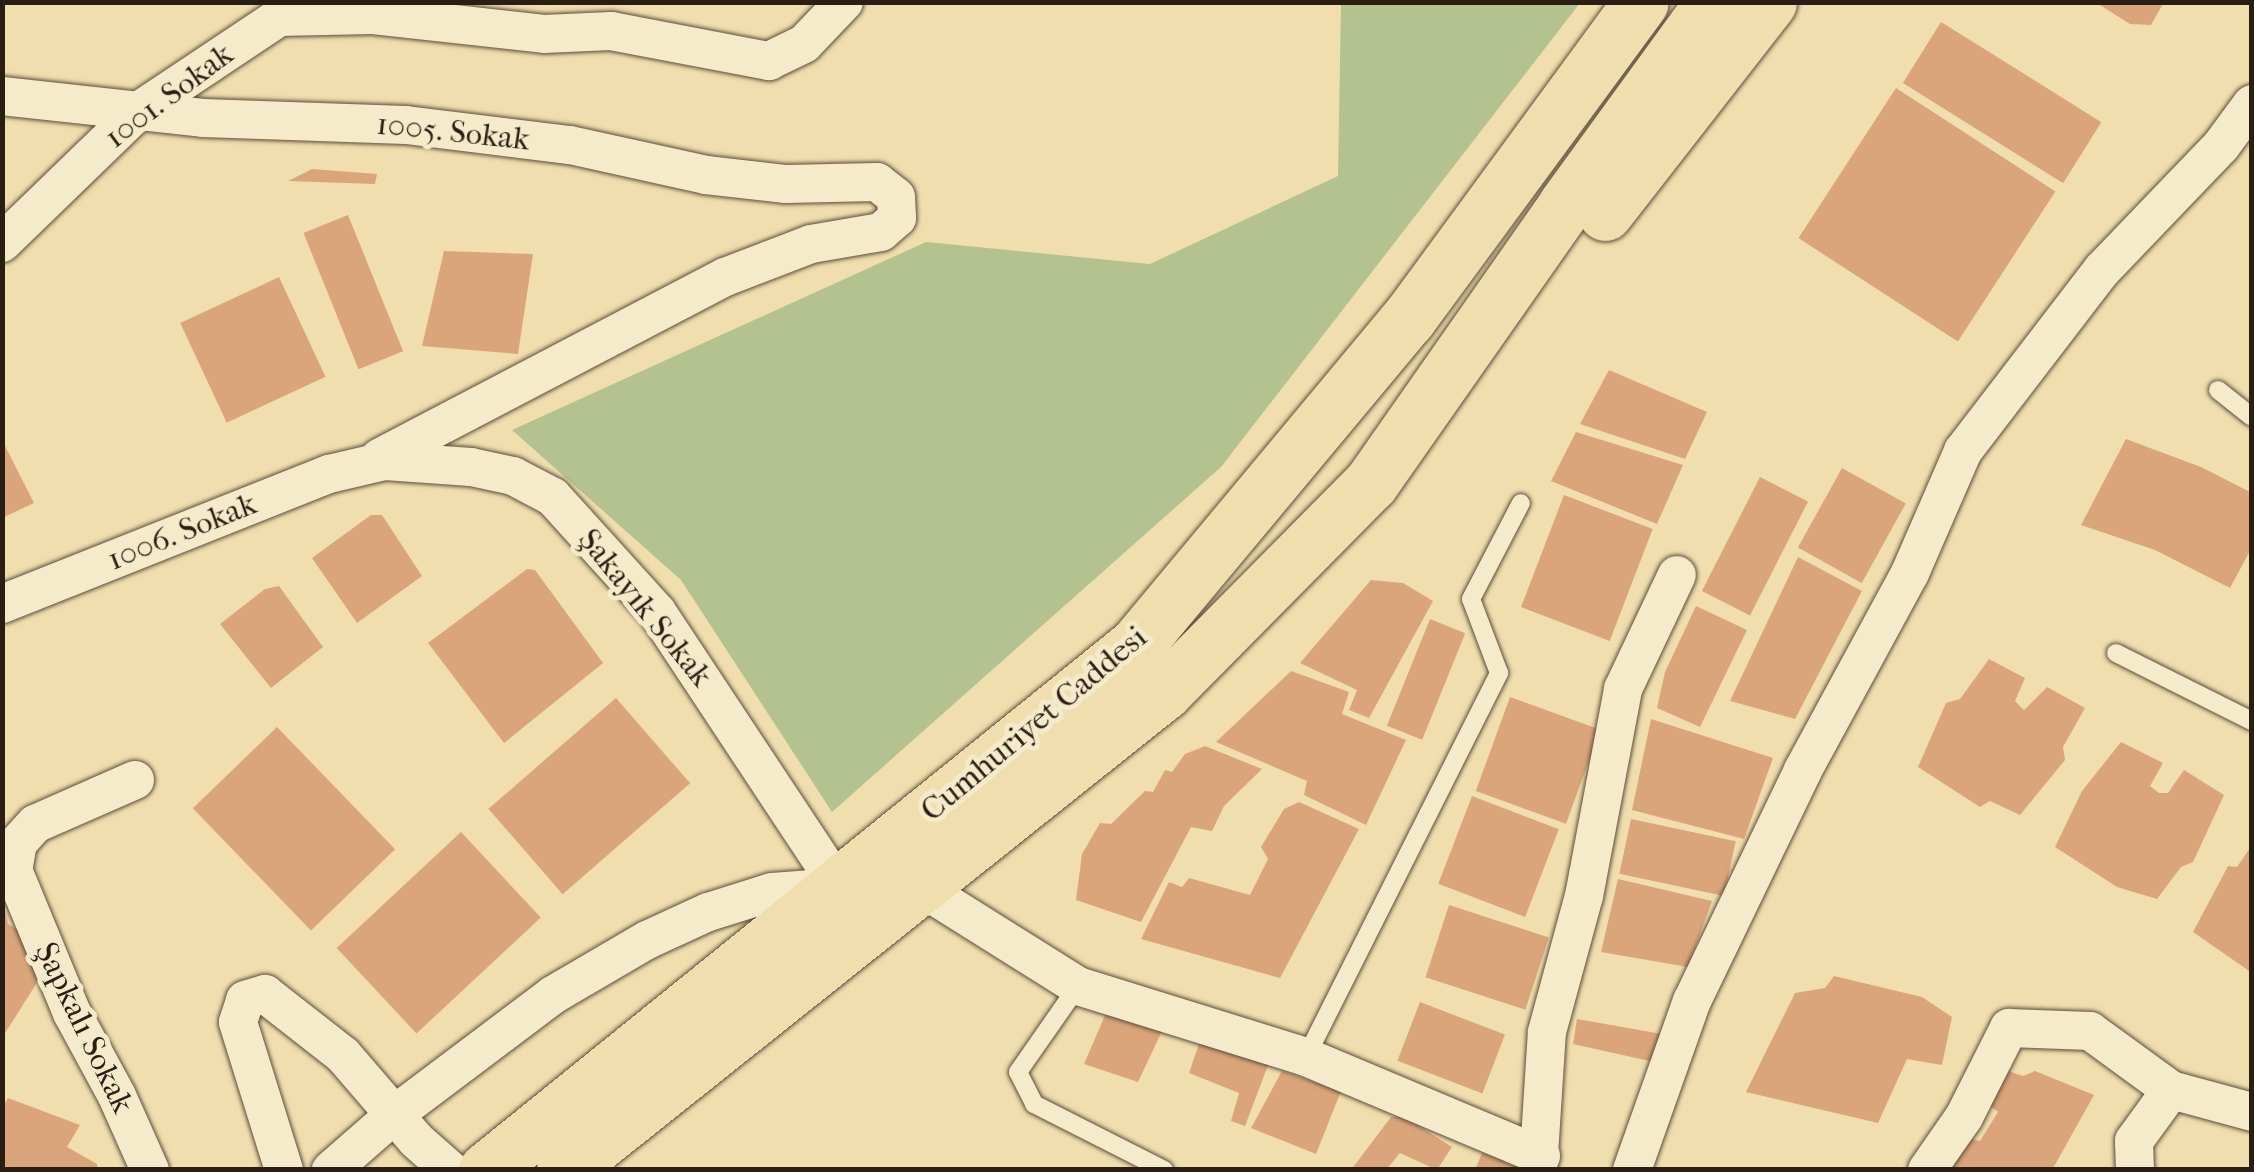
<!DOCTYPE html>
<html>
<head>
<meta charset="utf-8">
<style>
	body { margin:0 }
	#map { position:relative; width:2254px; height:1172px; overflow:hidden; background:#f0deae; font-family:"IM FELL French Canon",serif }
	div>[style] { position:absolute }
	[style*='--x'] { left:calc(var(--x)*1px); top:calc(var(--y)*1px); width:calc(var(--w)*1px); rotate:calc(var(--a)*1deg) }
	.green>* { inset:0; background:#b4c28f }
	.building>* { inset:0; background:#dba57b; transform-origin:0 0 }
	.roads { filter:drop-shadow(0 0 2px #5c4d3a) drop-shadow(0 0 2px #5c4d3a) }
	.service>* { height:18px; margin:-9px; padding:0 9px; transform-origin:9px; border-radius:9px; background:#f5eaca }
	.minor>* { height:38px; margin:-19px; padding:0 19px; transform-origin:19px; border-radius:19px; background:#f5eaca }
	.primary>* { height:55px; margin:-27.5px; padding:0 27.5px; transform-origin:27.5px; border-radius:27.5px; background:#f0deae }
	span { translate:-50% -50%; white-space:nowrap; text-align:center; line-height:1.15; -webkit-text-stroke:10px #f5eaca; paint-order:stroke }
	.street-label { font-size:32px; color:#2a1d13 }
	.frame { position:absolute; inset:0; border:5px solid #2a1d13; pointer-events:none }
</style>
</head>
<body>
<div id="map">
	<div class="green">
		<i style="clip-path:polygon(1341px 3px,1580px 3px,1221px 467px,832px 812px,681px 580px,512px 430px,926px 242px,1150px 264px,1338px 176px)"></i>
	</div>
	<div class="building">
		<i style="clip-path:polygon(2095px 2px,2164px 2px,2151px 25px,2130px 24px)"></i>
		<i style="left:1941px;top:22px;width:189px;height:72px;rotate:32deg"></i>
		<i style="left:1896px;top:88px;width:190px;height:179px;rotate:33deg"></i>
		<i style="clip-path:polygon(312px 169px,377px 174px,375px 184px,288px 181px)"></i>
		<i style="left:348px;top:215px;width:147px;height:48px;rotate:68deg"></i>
		<i style="clip-path:polygon(444px 251px,533px 254px,518px 354px,422px 346px)"></i>
		<i style="left:279px;top:277px;width:110px;height:109px;rotate:65deg"></i>
		<i style="clip-path:polygon(1609px 370px,1707px 412px,1685px 459px,1580px 424px)"></i>
		<i style="clip-path:polygon(1576px 432px,1683px 465px,1657px 524px,1551px 481px)"></i>
		<i style="clip-path:polygon(2126px 439px,2201px 467px,2252px 493px,2252px 547px,2230px 588px,2155px 550px,2081px 525px)"></i>
		<i style="clip-path:polygon(2px 440px,34px 503px,2px 518px)"></i>
		<i style="left:1842px;top:468px;width:73px;height:91px;rotate:29deg"></i>
		<i style="left:1760px;top:477px;width:54px;height:128px;rotate:27deg"></i>
		<i style="left:1564px;top:495px;width:95px;height:120px;rotate:21deg"></i>
		<i style="clip-path:polygon(371px 515px,382px 515px,422px 576px,357px 623px,312px 558px)"></i>
		<i style="clip-path:polygon(1798px 557px,1862px 591px,1795px 719px,1730px 701px)"></i>
		<i style="clip-path:polygon(527px 569px,535px 570px,603px 663px,504px 743px,428px 643px)"></i>
		<i style="clip-path:polygon(1371px 580px,1403px 583px,1433px 601px,1369px 718px,1349px 710px,1357px 690px,1300px 663px)"></i>
		<i style="clip-path:polygon(279px 586px,323px 647px,271px 688px,220px 624px,265px 589px)"></i>
		<i style="clip-path:polygon(1696px 606px,1747px 630px,1700px 727px,1657px 708px,1665px 672px)"></i>
		<i style="left:1430px;top:619px;width:38px;height:115px;rotate:22deg"></i>
		<i style="clip-path:polygon(1989px 659px,2025px 678px,2015px 701px,2024px 710px,2047px 687px,2085px 708px,2063px 747px,2065px 760px,2020px 815px,1990px 801px,1980px 807px,1918px 767px,1946px 703px,1960px 699px)"></i>
		<i style="clip-path:polygon(1291px 671px,1349px 692px,1342px 714px,1406px 740px,1366px 825px,1304px 795px,1307px 781px,1216px 742px)"></i>
		<i style="left:1510px;top:697px;width:96px;height:100px;rotate:20deg"></i>
		<i style="left:616px;top:698px;width:113px;height:169px;rotate:49deg"></i>
		<i style="clip-path:polygon(1651px 719px,1773px 758px,1744px 839px,1632px 810px)"></i>
		<i style="left:277px;top:727px;width:170px;height:117px;rotate:46deg"></i>
		<i style="clip-path:polygon(2121px 742px,2163px 763px,2150px 786px,2159px 793px,2168px 793px,2184px 770px,2224px 795px,2193px 862px,2181px 867px,2157px 899px,2117px 887px,2055px 847px,2082px 791px)"></i>
		<i style="clip-path:polygon(1205px 746px,1262px 769px,1224px 806px,1212px 831px,1191px 827px,1141px 922px,1076px 900px,1082px 854px,1100px 823px,1111px 824px,1145px 791px,1153px 792px,1165px 770px,1172px 772px,1185px 754px)"></i>
		<i style="left:1472px;top:796px;width:93px;height:94px;rotate:21deg"></i>
		<i style="clip-path:polygon(1299px 802px,1359px 829px,1280px 978px,1141px 939px,1169px 882px,1182px 887px,1189px 878px,1250px 895px,1268px 859px,1261px 847px,1284px 809px)"></i>
		<i style="left:1631px;top:819px;width:107px;height:56px;rotate:12deg"></i>
		<i style="left:461px;top:832px;width:117px;height:170px;rotate:47deg"></i>
		<i style="clip-path:polygon(2252px 845px,2252px 973px,2193px 932px,2228px 866px,2237px 867px)"></i>
		<i style="clip-path:polygon(1618px 879px,1712px 901px,1688px 967px,1601px 952px)"></i>
		<i style="clip-path:polygon(2px 896px,8px 924px,31px 937px,38px 981px,2px 1038px)"></i>
		<i style="left:1449px;top:905px;width:105px;height:76px;rotate:18deg"></i>
		<i style="clip-path:polygon(1834px 976px,1922px 997px,1952px 1017px,1942px 1065px,1907px 1059px,1878px 1123px,1746px 1092px,1795px 993px,1825px 988px)"></i>
		<i style="left:1420px;top:1002px;width:91px;height:63px;rotate:21deg"></i>
		<i style="clip-path:polygon(1106px 1013px,1162px 1031px,1138px 1082px,1084px 1064px)"></i>
		<i style="clip-path:polygon(1577px 1019px,1662px 1034px,1654px 1062px,1573px 1044px)"></i>
		<i style="clip-path:polygon(1201px 1038px,1270px 1060px,1245px 1126px,1231px 1121px,1239px 1093px,1189px 1073px)"></i>
		<i style="clip-path:polygon(1999px 1068px,2023px 1076px,2035px 1071px,2094px 1095px,2052px 1170px,1949px 1170px,1960px 1136px,1980px 1141px,1998px 1112px,1981px 1099px)"></i>
		<i style="clip-path:polygon(1282px 1071px,1341px 1091px,1316px 1154px,1251px 1128px)"></i>
		<i style="clip-path:polygon(8px 1098px,80px 1125px,67px 1147px,97px 1164px,98px 1170px,2px 1170px,2px 1108px)"></i>
		<i style="clip-path:polygon(1391px 1117px,1405px 1117px,1452px 1147px,1437px 1170px,1400px 1153px,1386px 1170px,1351px 1170px)"></i>
		<i style="clip-path:polygon(1482px 1153px,1520px 1163px,1517px 1170px,1475px 1170px)"></i>
	</div>
	<div class="roads">
		<div class="service">
			<i style="--x:2218;--y:390;--w:43;--a:38.5"></i>
			<i style="--x:2116;--y:653;--w:152;--a:26.6"></i>
			<i style="--x:1078;--y:986;--w:105;--a:124.9"></i>
			<i style="--x:1018;--y:1072;--w:36;--a:63"></i>
			<i style="--x:1034;--y:1104;--w:146;--a:26.9"></i>
			<i style="--x:1306;--y:1057;--w:430;--a:-63.3"></i>
			<i style="--x:1499;--y:673;--w:79;--a:-110.7"></i>
			<i style="--x:1471;--y:599;--w:108;--a:-62.5"></i>
		</div>
		<div class="minor">
			<i style="--x:278;--y:17;--w:95;--a:-1.2"></i>
			<i style="--x:373;--y:15;--w:172;--a:6.3"></i>
			<i style="--x:544;--y:34;--w:67;--a:-2.6"></i>
			<i style="--x:611;--y:31;--w:161;--a:10.8"></i>
			<i style="--x:769;--y:61;--w:39;--a:-26"></i>
			<i style="--x:804;--y:44;--w:58;--a:-46.4"></i>
			<i style="--x:2;--y:96;--w:202;--a:6.2"></i>
			<i style="--x:203;--y:118;--w:203;--a:2"></i>
			<i style="--x:406;--y:125;--w:165;--a:7"></i>
			<i style="--x:570;--y:145;--w:139;--a:12.4"></i>
			<i style="--x:706;--y:175;--w:81;--a:6.4"></i>
			<i style="--x:786;--y:184;--w:91;--a:-1.3"></i>
			<i style="--x:877;--y:182;--w:24;--a:38"></i>
			<i style="--x:896;--y:197;--w:21;--a:87"></i>
			<i style="--x:897;--y:218;--w:21;--a:139"></i>
			<i style="--x:881;--y:232;--w:71;--a:170.3"></i>
			<i style="--x:811;--y:244;--w:92;--a:159"></i>
			<i style="--x:725;--y:277;--w:390;--a:152.4"></i>
			<i style="--x:2;--y:243;--w:188;--a:-44.1"></i>
			<i style="--x:137;--y:112;--w:195;--a:-33.7"></i>
			<i style="--x:2;--y:604;--w:352;--a:-21.7"></i>
			<i style="--x:329;--y:474;--w:57;--a:-13.1"></i>
			<i style="--x:385;--y:461;--w:86;--a:4"></i>
			<i style="--x:471;--y:467;--w:43;--a:12.1"></i>
			<i style="--x:513;--y:476;--w:45;--a:27.7"></i>
			<i style="--x:553;--y:497;--w:155;--a:47.9"></i>
			<i style="--x:657;--y:612;--w:330;--a:56.5"></i>
			<i style="--x:839;--y:887;--w:67;--a:175.7"></i>
			<i style="--x:772;--y:892;--w:67;--a:162.6"></i>
			<i style="--x:708;--y:912;--w:67;--a:155.3"></i>
			<i style="--x:647;--y:940;--w:109;--a:149.7"></i>
			<i style="--x:553;--y:995;--w:199;--a:143"></i>
			<i style="--x:394;--y:1115;--w:84;--a:138.9"></i>
			<i style="--x:135;--y:780;--w:109;--a:156.3"></i>
			<i style="--x:35;--y:824;--w:25;--a:132"></i>
			<i style="--x:18;--y:843;--w:27;--a:100"></i>
			<i style="--x:13;--y:870;--w:155;--a:67.6"></i>
			<i style="--x:72;--y:1013;--w:94;--a:61.5"></i>
			<i style="--x:117;--y:1096;--w:81;--a:66"></i>
			<i style="--x:901;--y:875;--w:209;--a:32.1"></i>
			<i style="--x:1078;--y:986;--w:239;--a:17.3"></i>
			<i style="--x:1306;--y:1057;--w:255;--a:22.8"></i>
			<i style="--x:284;--y:1170;--w:155;--a:-107.3"></i>
			<i style="--x:238;--y:1022;--w:23;--a:-72"></i>
			<i style="--x:245;--y:1000;--w:21;--a:-17"></i>
			<i style="--x:265;--y:994;--w:99;--a:38"></i>
			<i style="--x:343;--y:1055;--w:112;--a:49.3"></i>
			<i style="--x:416;--y:1140;--w:45;--a:41.4"></i>
			<i style="--x:1538;--y:1170;--w:138;--a:-86.3"></i>
			<i style="--x:1547;--y:1032;--w:141;--a:-74.8"></i>
			<i style="--x:1584;--y:896;--w:211;--a:-79.3"></i>
			<i style="--x:1623;--y:689;--w:126;--a:-64.7"></i>
			<i style="--x:1632;--y:1170;--w:179;--a:-70.5"></i>
			<i style="--x:1692;--y:1001;--w:256;--a:-64.3"></i>
			<i style="--x:1803;--y:770;--w:224;--a:-61.5"></i>
			<i style="--x:1910;--y:573;--w:133;--a:-66.5"></i>
			<i style="--x:1963;--y:451;--w:228;--a:-52.5"></i>
			<i style="--x:2102;--y:270;--w:172;--a:-46.2"></i>
			<i style="--x:2221;--y:146;--w:52;--a:-53.6"></i>
			<i style="--x:1927;--y:1170;--w:65;--a:-55.1"></i>
			<i style="--x:1964;--y:1117;--w:100;--a:-63.2"></i>
			<i style="--x:2009;--y:1028;--w:81;--a:2.1"></i>
			<i style="--x:2090;--y:1031;--w:100;--a:36.1"></i>
			<i style="--x:2171;--y:1090;--w:84;--a:15.2"></i>
			<i style="--x:2135;--y:1170;--w:29;--a:-92"></i>
			<i style="--x:2134;--y:1141;--w:63;--a:-54"></i>
		</div>
		<div class="primary">
			<i style="--x:1605;--y:213;--w:267;--a:-52.1"></i>
			<i style="--x:486;--y:1170;--w:836;--a:-38.93"></i>
			<i style="--x:1136;--y:645;--w:425;--a:-50.2"></i>
			<i style="--x:1408;--y:319;--w:393;--a:-53.7"></i>
			<i style="--x:564;--y:1170;--w:767;--a:-38.54"></i>
			<i style="--x:1164;--y:692;--w:294;--a:-45.3"></i>
			<i style="--x:1371;--y:483;--w:340;--a:-55"></i>
			<i style="--x:1566;--y:204;--w:250;--a:-54"></i>
		</div>
	</div>
	<div class="street-label">
		<span style="left:169px;top:96px;rotate:-37deg">1001. Sokak</span>
		<span style="left:453px;top:132px;rotate:6deg">1005. Sokak</span>
		<span style="left:182px;top:532px;rotate:-22deg">1006. Sokak</span>
		<span style="left:645px;top:608px;rotate:51deg">Şakayık Sokak</span>
		<span style="left:1034px;top:724px;rotate:-40deg">Cumhuriyet Caddesi</span>
		<span style="left:84px;top:1028px;rotate:64deg">Şapkalı Sokak</span>
	</div>
	<div class="frame"></div>
</div>
</body>
</html>
